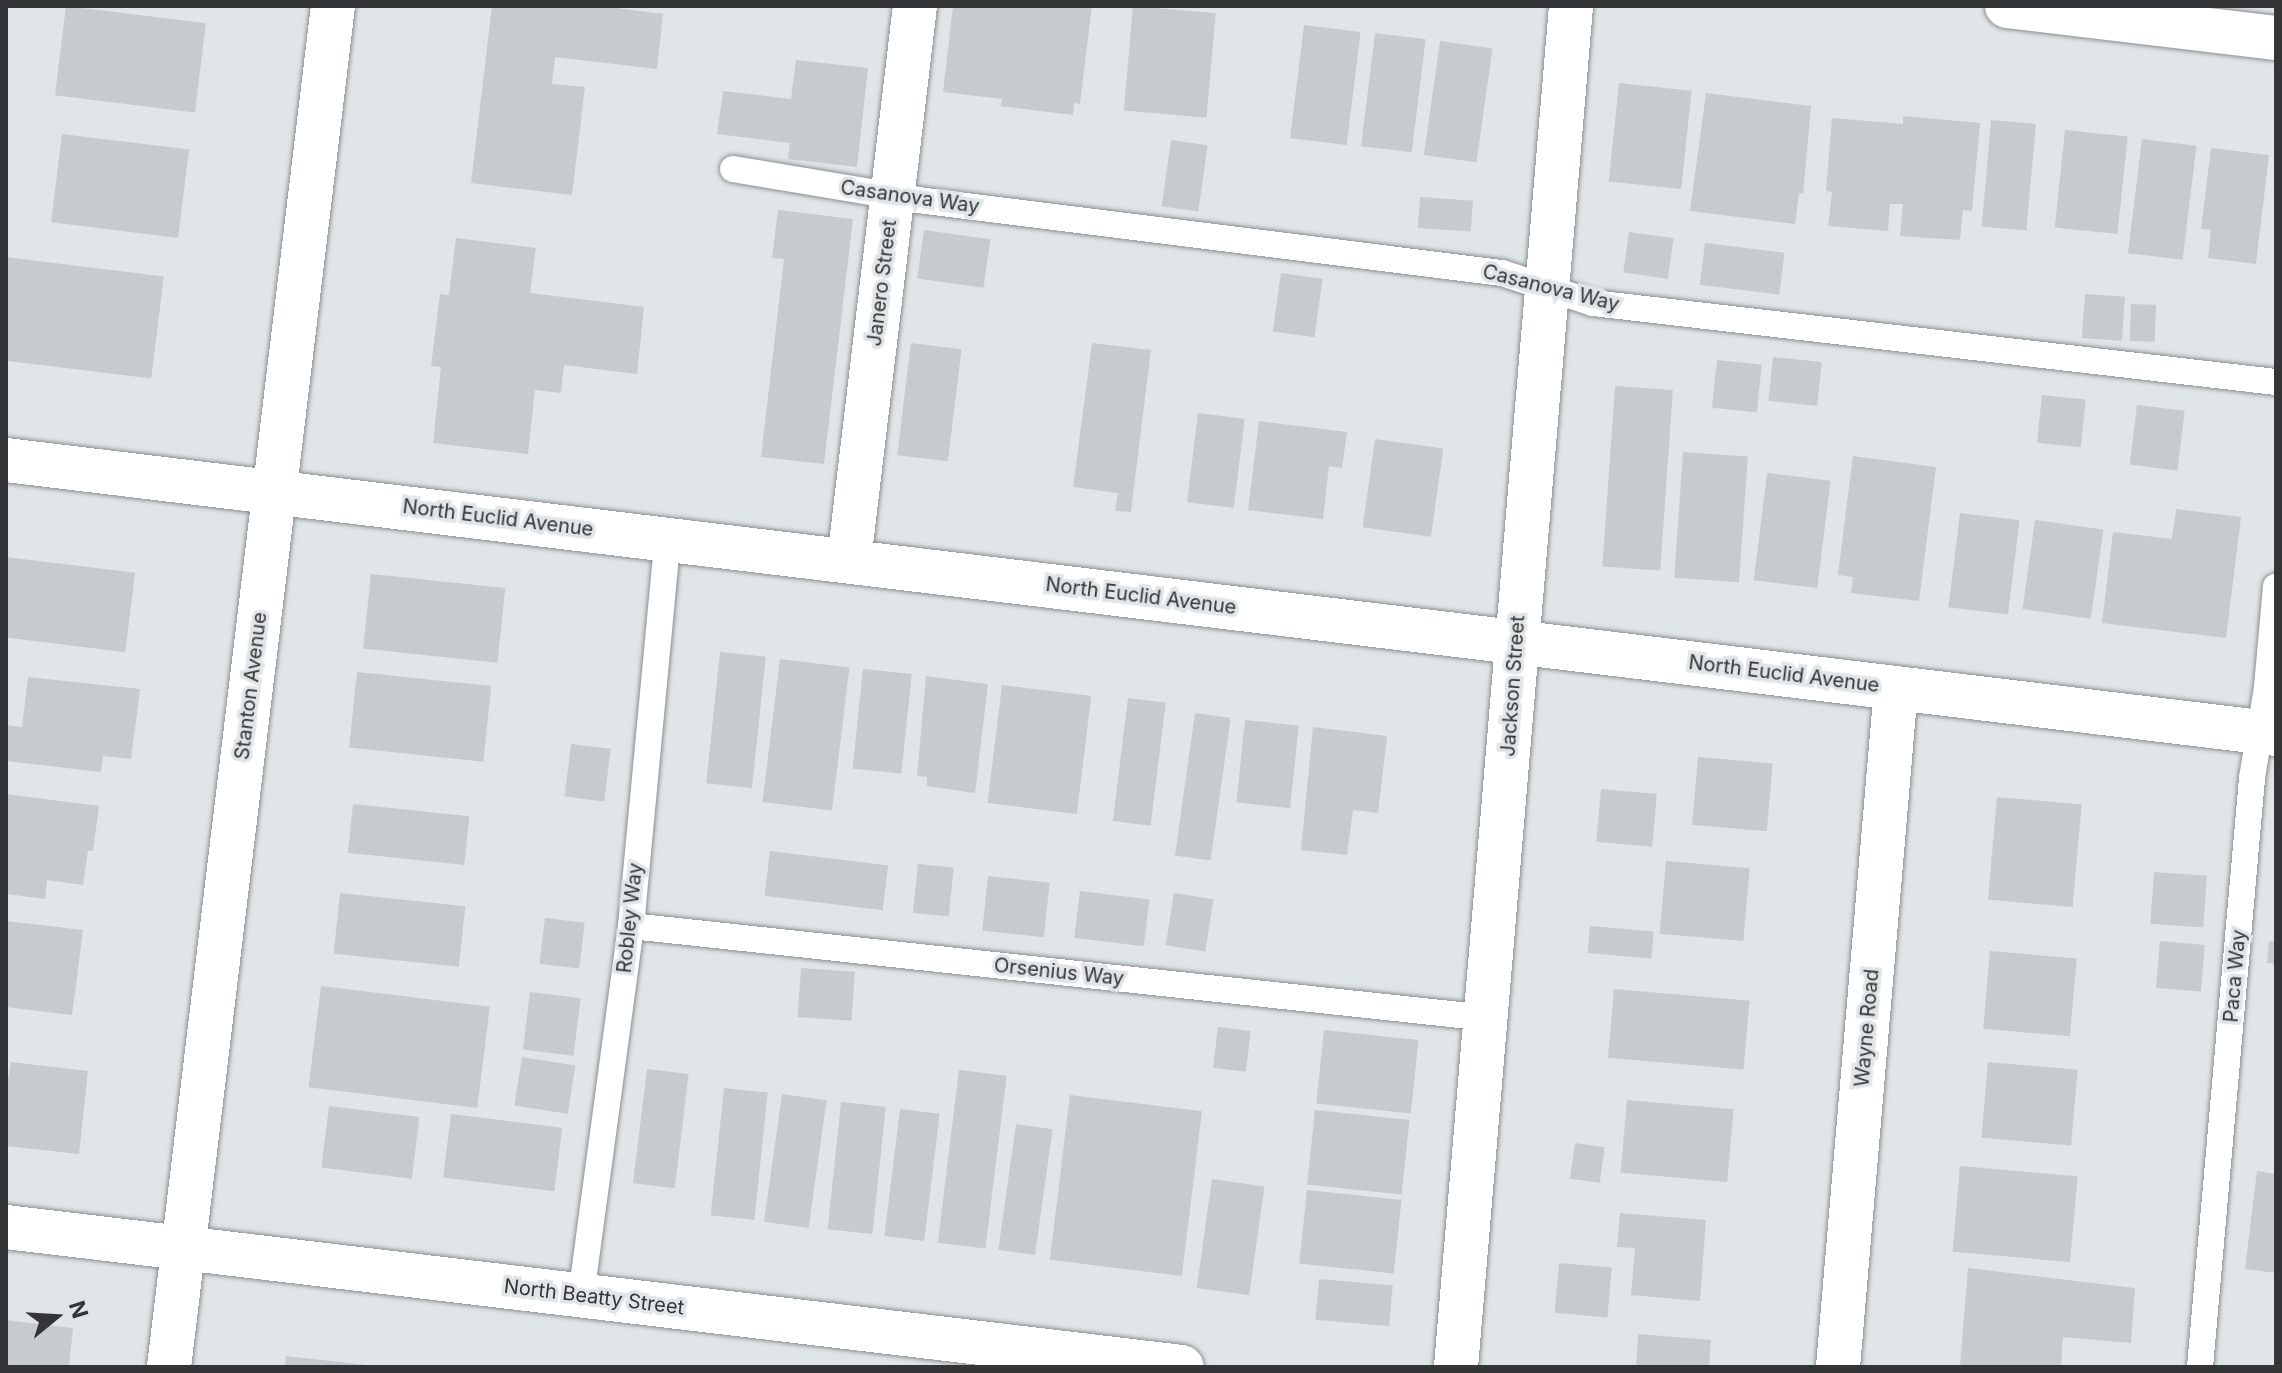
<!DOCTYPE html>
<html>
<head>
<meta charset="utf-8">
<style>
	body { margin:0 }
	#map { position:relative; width:2282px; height:1373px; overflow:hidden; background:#e0e5e7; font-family:Inter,sans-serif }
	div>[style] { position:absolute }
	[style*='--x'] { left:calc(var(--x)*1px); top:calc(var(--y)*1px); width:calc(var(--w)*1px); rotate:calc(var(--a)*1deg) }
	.building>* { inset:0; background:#c6cbce; transform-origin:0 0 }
	.roads { filter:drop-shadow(0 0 2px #8b8f92) drop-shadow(0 0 2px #8b8f92) }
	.service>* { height:26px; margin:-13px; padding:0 13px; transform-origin:13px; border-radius:13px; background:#fff }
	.minor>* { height:44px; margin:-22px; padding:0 22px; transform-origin:22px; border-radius:22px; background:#fff }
	.tertiary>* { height:44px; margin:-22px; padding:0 22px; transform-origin:22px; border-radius:22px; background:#fff }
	span { translate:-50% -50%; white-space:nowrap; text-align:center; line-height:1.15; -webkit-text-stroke:7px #e0e5e7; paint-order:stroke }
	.street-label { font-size:20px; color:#333536 }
	.frame { position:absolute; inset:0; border:8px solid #333536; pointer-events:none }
	.north { position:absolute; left:16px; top:1277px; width:80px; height:80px; -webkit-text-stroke:6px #e0e5e7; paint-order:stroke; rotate:72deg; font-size:22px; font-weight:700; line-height:32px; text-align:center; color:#333536 }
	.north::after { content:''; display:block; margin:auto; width:28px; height:36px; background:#333536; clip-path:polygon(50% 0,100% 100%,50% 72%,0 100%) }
</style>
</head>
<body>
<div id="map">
	<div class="building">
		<i style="left:66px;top:6px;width:141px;height:90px;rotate:7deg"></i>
		<i style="clip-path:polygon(492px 6px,601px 6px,663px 14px,657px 69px,555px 57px,552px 84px,585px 87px,572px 195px,471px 183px)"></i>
		<i style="clip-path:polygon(953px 6px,1092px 6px,1080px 104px,1074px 103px,1073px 115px,1001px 106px,1002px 99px,943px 92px)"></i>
		<i style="left:1133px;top:6px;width:83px;height:105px;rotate:5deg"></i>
		<i style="left:1304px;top:25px;width:57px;height:114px;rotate:7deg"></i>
		<i style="left:1375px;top:33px;width:51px;height:114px;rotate:7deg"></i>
		<i style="left:1440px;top:41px;width:53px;height:115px;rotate:8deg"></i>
		<i style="clip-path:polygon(796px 60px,868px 68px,857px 167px,788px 159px,790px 143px,717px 134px,723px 91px,791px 99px)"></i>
		<i style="left:1619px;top:83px;width:73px;height:99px;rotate:6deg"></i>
		<i style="clip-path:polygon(1706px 93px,1811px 106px,1803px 194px,1799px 193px,1795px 224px,1690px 211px)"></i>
		<i style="clip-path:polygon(1903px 116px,1980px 123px,1972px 211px,1963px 210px,1960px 240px,1900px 236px,1903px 204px,1890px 204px,1888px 231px,1828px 226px,1832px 192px,1826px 191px,1832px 118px,1903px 124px)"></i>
		<i style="left:1991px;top:120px;width:45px;height:107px;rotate:5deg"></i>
		<i style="left:2065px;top:130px;width:63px;height:98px;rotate:6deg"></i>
		<i style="left:62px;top:134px;width:128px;height:89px;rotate:7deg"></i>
		<i style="left:2142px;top:139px;width:55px;height:115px;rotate:7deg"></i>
		<i style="left:1171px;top:140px;width:37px;height:67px;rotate:8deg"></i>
		<i style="clip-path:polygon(2211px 148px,2269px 155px,2256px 264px,2208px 258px,2211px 230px,2201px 229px)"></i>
		<i style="left:1420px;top:197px;width:53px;height:31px;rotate:4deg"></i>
		<i style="clip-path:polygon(778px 210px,853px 219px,824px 464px,761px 457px,784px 259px,772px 258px)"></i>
		<i style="left:924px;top:230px;width:67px;height:49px;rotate:8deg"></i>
		<i style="left:1629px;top:232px;width:45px;height:41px;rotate:8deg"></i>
		<i style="clip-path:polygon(456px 238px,536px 248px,530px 293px,644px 307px,637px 374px,564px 365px,561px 393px,535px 390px,528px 454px,433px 443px,441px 367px,431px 366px,440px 294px,449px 295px)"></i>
		<i style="left:1705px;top:243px;width:80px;height:42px;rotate:7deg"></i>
		<i style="left:6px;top:257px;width:159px;height:103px;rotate:7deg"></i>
		<i style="left:1281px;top:273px;width:42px;height:59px;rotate:8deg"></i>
		<i style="left:2085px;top:294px;width:40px;height:44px;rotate:4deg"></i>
		<i style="left:2131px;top:304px;width:25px;height:37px;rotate:2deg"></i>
		<i style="left:911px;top:343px;width:51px;height:113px;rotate:7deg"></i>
		<i style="clip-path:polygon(1092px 343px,1151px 350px,1131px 512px,1115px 511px,1118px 493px,1073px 487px)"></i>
		<i style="left:1773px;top:357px;width:49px;height:44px;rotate:6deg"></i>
		<i style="left:1717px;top:360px;width:45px;height:48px;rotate:6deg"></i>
		<i style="left:1615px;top:386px;width:58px;height:181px;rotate:4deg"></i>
		<i style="left:2042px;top:395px;width:44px;height:48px;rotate:6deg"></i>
		<i style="left:2137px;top:405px;width:48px;height:60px;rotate:7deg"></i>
		<i style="left:1198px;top:413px;width:47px;height:90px;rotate:7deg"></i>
		<i style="clip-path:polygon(1259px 421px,1347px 432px,1342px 468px,1329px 466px,1323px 519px,1248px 510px)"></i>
		<i style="left:1375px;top:439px;width:69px;height:89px;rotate:8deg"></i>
		<i style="left:1683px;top:452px;width:65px;height:126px;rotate:4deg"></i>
		<i style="clip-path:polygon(1853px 456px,1936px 467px,1919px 601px,1851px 593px,1853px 577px,1838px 575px)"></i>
		<i style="left:1767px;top:473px;width:64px;height:108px;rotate:7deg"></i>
		<i style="clip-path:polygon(2176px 509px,2241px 517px,2226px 638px,2102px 623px,2113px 532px,2172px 539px)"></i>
		<i style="left:1960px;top:513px;width:60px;height:95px;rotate:7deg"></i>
		<i style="left:2035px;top:520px;width:69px;height:90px;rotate:8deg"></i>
		<i style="left:6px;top:557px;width:130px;height:80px;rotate:7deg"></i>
		<i style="left:371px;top:574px;width:135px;height:75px;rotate:6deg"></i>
		<i style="left:720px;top:652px;width:46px;height:132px;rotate:6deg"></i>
		<i style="left:780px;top:659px;width:70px;height:144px;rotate:7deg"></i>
		<i style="left:863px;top:669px;width:49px;height:100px;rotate:6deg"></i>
		<i style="left:357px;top:672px;width:135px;height:76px;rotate:6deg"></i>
		<i style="clip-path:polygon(926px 676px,988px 684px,975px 793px,927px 786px,927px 777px,917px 776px)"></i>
		<i style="clip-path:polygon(28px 677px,140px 689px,131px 759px,103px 756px,101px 772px,6px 761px,6px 725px,22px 727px)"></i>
		<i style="left:1002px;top:685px;width:90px;height:119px;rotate:7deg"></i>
		<i style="left:1128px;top:698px;width:38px;height:124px;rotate:7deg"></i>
		<i style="left:1195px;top:713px;width:36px;height:144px;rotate:8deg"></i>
		<i style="left:1245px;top:720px;width:54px;height:83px;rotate:6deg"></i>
		<i style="clip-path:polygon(1313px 727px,1387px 736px,1378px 813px,1353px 810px,1347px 855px,1301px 850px)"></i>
		<i style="left:571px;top:744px;width:40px;height:53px;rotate:7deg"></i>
		<i style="left:1698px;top:757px;width:75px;height:68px;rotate:5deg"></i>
		<i style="left:1601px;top:789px;width:56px;height:53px;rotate:5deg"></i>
		<i style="clip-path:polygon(6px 794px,99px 806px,93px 851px,88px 851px,83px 885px,47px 880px,45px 899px,6px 894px)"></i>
		<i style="left:1997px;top:797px;width:85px;height:103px;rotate:5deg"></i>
		<i style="left:353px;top:804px;width:117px;height:49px;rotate:6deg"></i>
		<i style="left:770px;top:851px;width:119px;height:45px;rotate:7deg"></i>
		<i style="left:1666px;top:861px;width:84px;height:73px;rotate:5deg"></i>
		<i style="left:918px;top:864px;width:36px;height:49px;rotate:6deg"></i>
		<i style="left:2154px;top:872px;width:53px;height:52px;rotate:4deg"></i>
		<i style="left:988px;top:876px;width:62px;height:55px;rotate:6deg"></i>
		<i style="left:1080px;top:891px;width:70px;height:47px;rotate:7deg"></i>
		<i style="left:340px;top:893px;width:126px;height:61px;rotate:6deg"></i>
		<i style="left:1174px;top:893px;width:40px;height:53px;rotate:9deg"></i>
		<i style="left:545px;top:918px;width:40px;height:46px;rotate:7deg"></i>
		<i style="clip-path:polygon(6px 921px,83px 930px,72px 1015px,6px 1007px)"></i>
		<i style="left:1590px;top:926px;width:64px;height:27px;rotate:5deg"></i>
		<i style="left:2160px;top:941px;width:45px;height:47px;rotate:5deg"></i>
		<i style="clip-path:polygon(2269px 941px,2276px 941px,2276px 964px,2267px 963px)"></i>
		<i style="left:1990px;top:951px;width:87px;height:78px;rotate:5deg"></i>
		<i style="left:801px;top:968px;width:54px;height:49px;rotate:4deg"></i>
		<i style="left:321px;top:986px;width:170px;height:102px;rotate:7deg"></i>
		<i style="left:1614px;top:989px;width:136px;height:69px;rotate:5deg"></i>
		<i style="left:530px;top:992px;width:51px;height:58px;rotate:7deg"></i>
		<i style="left:1218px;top:1027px;width:33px;height:41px;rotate:7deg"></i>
		<i style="left:1324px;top:1030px;width:95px;height:74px;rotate:6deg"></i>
		<i style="left:522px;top:1057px;width:54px;height:49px;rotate:9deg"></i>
		<i style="clip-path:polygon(11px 1062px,88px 1071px,79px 1154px,6px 1146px,6px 1076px,9px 1076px)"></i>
		<i style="left:1988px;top:1062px;width:90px;height:76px;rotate:5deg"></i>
		<i style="left:647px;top:1069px;width:42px;height:115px;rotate:7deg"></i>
		<i style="left:959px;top:1070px;width:48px;height:174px;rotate:7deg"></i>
		<i style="left:724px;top:1088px;width:44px;height:128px;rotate:6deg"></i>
		<i style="left:782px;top:1094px;width:45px;height:129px;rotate:8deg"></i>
		<i style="left:1070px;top:1095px;width:133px;height:166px;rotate:7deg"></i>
		<i style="left:1627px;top:1100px;width:107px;height:73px;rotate:5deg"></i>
		<i style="left:841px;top:1102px;width:45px;height:128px;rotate:6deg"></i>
		<i style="left:329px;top:1106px;width:91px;height:62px;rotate:7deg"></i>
		<i style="left:900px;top:1109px;width:40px;height:128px;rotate:7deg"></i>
		<i style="left:1315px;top:1110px;width:95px;height:75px;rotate:6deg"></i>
		<i style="left:451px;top:1114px;width:112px;height:64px;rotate:7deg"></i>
		<i style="left:1016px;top:1124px;width:37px;height:127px;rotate:8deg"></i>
		<i style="left:1575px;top:1143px;width:30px;height:36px;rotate:8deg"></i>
		<i style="left:1960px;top:1166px;width:118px;height:86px;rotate:5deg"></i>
		<i style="clip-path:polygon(2257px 1171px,2276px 1174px,2276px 1273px,2245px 1269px)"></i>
		<i style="left:1212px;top:1179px;width:53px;height:110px;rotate:8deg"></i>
		<i style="left:1307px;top:1190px;width:95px;height:74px;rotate:6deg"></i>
		<i style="clip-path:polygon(1620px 1213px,1706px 1220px,1700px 1301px,1631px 1295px,1635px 1248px,1617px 1247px)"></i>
		<i style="left:1559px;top:1263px;width:53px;height:50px;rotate:5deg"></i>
		<i style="clip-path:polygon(1968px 1268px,2135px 1288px,2131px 1343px,2063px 1337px,2061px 1367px,1960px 1367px)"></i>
		<i style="left:1319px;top:1279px;width:74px;height:41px;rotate:5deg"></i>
		<i style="clip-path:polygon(6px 1320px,73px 1328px,69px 1367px,6px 1367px)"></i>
		<i style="clip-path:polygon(1638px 1334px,1711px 1340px,1709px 1367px,1636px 1367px)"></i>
		<i style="clip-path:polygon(286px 1356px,366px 1365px,366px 1367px,285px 1367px)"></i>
	</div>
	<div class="roads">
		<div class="service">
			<i style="--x:733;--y:169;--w:188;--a:9.5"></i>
			<i style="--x:918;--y:200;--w:589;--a:7.13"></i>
			<i style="--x:1502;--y:273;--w:96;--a:18.2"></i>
			<i style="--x:1593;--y:303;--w:688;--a:6.6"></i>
			<i style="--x:631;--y:926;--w:861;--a:6.13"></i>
			<i style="--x:581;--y:1296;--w:373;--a:-82.3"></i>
			<i style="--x:631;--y:926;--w:390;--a:-84.6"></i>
			<i style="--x:2200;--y:1367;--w:591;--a:-84.95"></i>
			<i style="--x:2252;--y:778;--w:92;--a:-80.6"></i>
			<i style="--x:2267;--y:687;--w:101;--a:-84.9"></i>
		</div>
		<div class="minor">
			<i style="--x:2007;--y:6;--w:271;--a:6.8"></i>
			<i style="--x:6;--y:460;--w:2286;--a:6.88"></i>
			<i style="--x:849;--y:561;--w:559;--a:-83.22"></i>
			<i style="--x:6;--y:1227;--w:1184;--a:6.79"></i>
			<i style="--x:1456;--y:1367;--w:1366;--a:-85.17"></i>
			<i style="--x:1838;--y:1367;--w:681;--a:-85.12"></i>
		</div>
		<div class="tertiary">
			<i style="--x:169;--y:1367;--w:1371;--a:-83.13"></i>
		</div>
	</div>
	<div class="street-label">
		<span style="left:910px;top:197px;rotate:8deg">Casanova Way</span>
		<span style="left:882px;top:283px;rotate:-83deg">Janero Street</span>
		<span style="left:1551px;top:288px;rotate:14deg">Casanova Way</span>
		<span style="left:498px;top:518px;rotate:7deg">North Euclid Avenue</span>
		<span style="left:1141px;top:596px;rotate:7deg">North Euclid Avenue</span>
		<span style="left:1784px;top:674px;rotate:7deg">North Euclid Avenue</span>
		<span style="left:251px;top:686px;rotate:-83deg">Stanton Avenue</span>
		<span style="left:1513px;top:686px;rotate:-86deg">Jackson Street</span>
		<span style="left:630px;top:918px;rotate:-84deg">Robley Way</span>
		<span style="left:1059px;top:972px;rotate:6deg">Orsenius Way</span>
		<span style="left:2235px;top:976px;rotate:-85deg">Paca Way</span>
		<span style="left:1867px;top:1028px;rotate:-85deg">Wayne Road</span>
		<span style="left:594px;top:1297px;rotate:7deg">North Beatty Street</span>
	</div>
	<div class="frame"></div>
	<div class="north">N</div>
</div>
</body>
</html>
